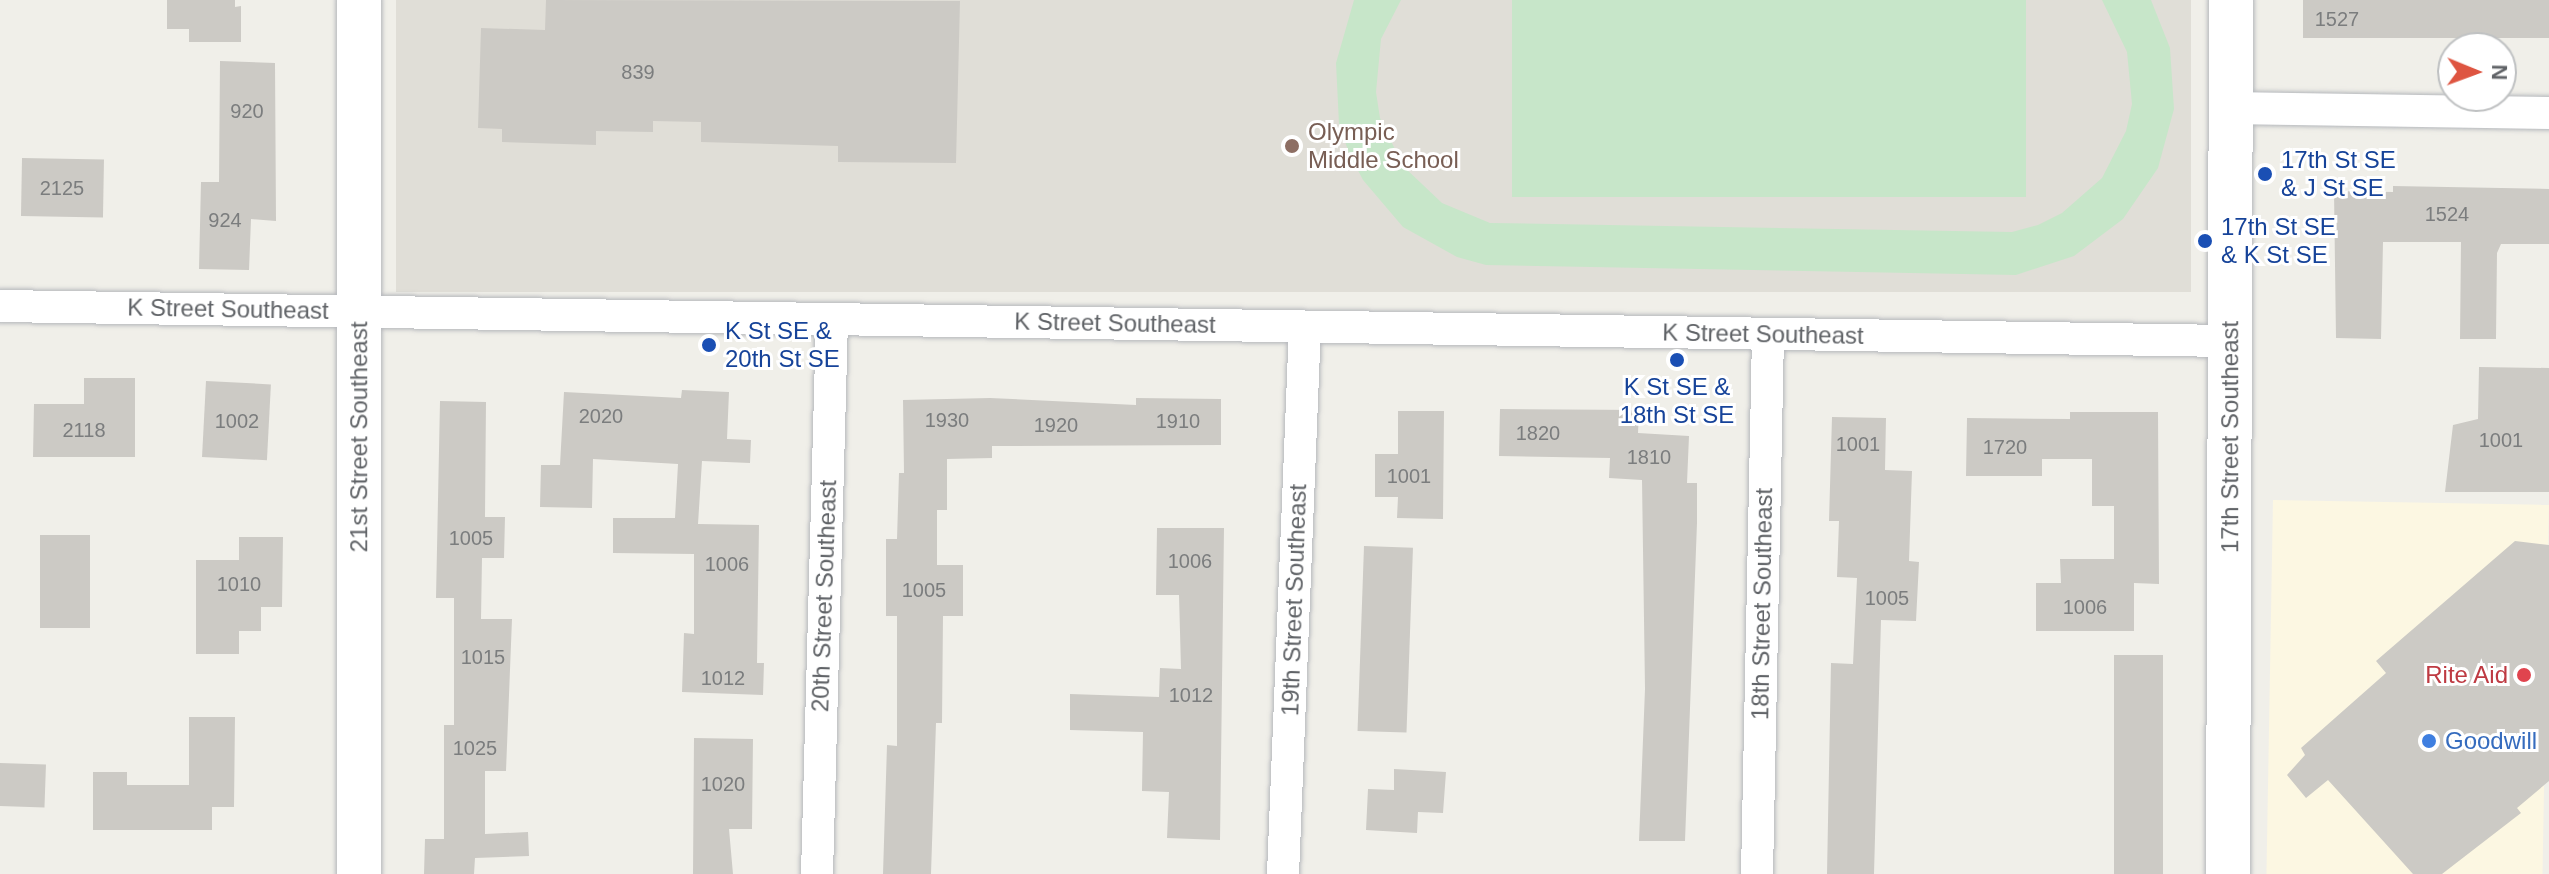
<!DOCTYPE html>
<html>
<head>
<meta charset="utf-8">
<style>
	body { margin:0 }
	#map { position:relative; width:2549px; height:874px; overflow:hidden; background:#f0efe9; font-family:Arial,sans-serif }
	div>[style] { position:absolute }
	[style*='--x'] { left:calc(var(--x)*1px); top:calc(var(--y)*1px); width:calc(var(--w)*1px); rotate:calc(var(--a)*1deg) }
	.commercial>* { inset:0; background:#fcf7e2; transform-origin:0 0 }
	.education>* { inset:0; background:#e0ded7; transform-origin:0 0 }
	.green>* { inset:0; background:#c7e6c9; transform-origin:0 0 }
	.building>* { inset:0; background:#cccac5; transform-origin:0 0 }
	.roads { filter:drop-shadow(0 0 2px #b5b8bc) drop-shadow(0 0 2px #b5b8bc) }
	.street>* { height:32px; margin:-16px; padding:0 16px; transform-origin:16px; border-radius:16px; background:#fff }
	.secondary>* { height:44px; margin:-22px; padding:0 22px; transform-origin:22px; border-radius:22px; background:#fff }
	.dots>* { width:22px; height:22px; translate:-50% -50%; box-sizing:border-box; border:4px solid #fff; border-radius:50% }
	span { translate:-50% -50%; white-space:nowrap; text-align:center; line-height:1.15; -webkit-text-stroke:6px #fff; paint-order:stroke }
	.number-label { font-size:20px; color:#7b7d7e }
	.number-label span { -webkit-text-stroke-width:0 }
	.education-label { font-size:24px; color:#785e54 }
	.left { translate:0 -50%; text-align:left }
	.transit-label { font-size:24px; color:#164399 }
	.street-label { font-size:24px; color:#606367 }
	.health-label { font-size:24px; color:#be3a42 }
	.right { translate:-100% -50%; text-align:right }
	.shop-label { font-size:24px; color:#366cbe }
	.north { position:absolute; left:2437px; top:32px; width:80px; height:80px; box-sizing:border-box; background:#fff; border:2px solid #bfc1c2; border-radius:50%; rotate:91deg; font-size:22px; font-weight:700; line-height:32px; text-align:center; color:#606367 }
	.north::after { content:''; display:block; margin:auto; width:28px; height:36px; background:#de5541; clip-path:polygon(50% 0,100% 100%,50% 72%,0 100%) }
</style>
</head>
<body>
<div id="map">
	<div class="commercial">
		<i style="left:2273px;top:500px;width:276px;height:374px;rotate:1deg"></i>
	</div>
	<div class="education">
		<i style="left:396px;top:0;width:1795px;height:292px"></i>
	</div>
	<div class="green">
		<i style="clip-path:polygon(1354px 0,1401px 0,1381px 39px,1376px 92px,1380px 118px,1403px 166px,1442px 203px,1490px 223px,2012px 232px,2038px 225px,2062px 213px,2102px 178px,2126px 131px,2132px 104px,2127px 52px,2102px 0,2151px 0,2170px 48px,2174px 109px,2158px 168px,2123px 219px,2074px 256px,2016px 275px,1486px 265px,1457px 257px,1403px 227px,1363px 180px,1349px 153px,1339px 124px,1336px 63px)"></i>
		<i style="left:1512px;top:0;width:514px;height:197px"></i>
	</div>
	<div class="building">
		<i style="clip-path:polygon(167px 0,235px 0,235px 7px,241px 6px,241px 42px,189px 42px,189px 29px,167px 29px)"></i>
		<i style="clip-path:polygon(546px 0,960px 1px,956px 163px,838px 162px,838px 146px,701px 142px,701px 122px,653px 121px,653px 132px,596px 131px,596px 145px,502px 142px,502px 129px,478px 128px,481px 28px,545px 30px)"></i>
		<i style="left:2303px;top:0;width:246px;height:38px"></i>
		<i style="clip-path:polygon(220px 61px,275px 63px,276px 221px,251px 219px,249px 270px,199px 269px,201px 182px,219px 182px)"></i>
		<i style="left:22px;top:158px;width:82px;height:58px;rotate:1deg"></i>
		<i style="clip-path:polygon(2393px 186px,2549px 189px,2549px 244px,2501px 244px,2497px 253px,2496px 339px,2460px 339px,2461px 242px,2383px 242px,2381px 339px,2336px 338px,2334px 191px,2393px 192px)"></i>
		<i style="clip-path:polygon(2479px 367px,2549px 368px,2549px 492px,2445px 492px,2453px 425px,2478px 419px)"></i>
		<i style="clip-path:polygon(84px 378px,135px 378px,135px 457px,33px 457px,34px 404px,84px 404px)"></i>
		<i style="left:206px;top:381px;width:65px;height:76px;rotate:3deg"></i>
		<i style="clip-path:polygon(682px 390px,729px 392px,727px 439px,751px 440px,750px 463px,702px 461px,698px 524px,759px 525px,757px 663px,764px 663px,763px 695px,682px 692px,684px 633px,694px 634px,694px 554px,613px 553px,613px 518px,675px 518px,678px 464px,593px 459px,592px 508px,540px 507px,541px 465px,560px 465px,564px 392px,681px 398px)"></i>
		<i style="clip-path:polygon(990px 398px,1136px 405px,1136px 398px,1221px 399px,1221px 445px,992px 446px,992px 458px,947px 459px,947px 510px,937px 510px,937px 565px,963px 565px,963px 616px,943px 616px,942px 723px,936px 723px,931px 874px,883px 874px,887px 745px,897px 746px,897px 616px,886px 616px,886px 539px,897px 539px,899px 473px,904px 473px,903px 400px)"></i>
		<i style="clip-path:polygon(440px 401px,486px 402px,485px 517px,505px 517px,504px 558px,482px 558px,481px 619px,512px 619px,506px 771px,485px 771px,485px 834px,528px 832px,529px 856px,475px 858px,474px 874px,424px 874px,425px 839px,444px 839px,444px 725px,454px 725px,454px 598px,436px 598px)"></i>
		<i style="clip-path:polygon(1500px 409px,1639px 410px,1638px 433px,1689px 436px,1687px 483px,1697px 483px,1697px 523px,1685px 841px,1639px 841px,1645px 689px,1642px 480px,1609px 478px,1610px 458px,1499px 456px)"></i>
		<i style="clip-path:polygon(1398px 411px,1444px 411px,1443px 519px,1397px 518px,1398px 497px,1375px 497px,1375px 454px,1398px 454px)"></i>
		<i style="clip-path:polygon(2070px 412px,2158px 412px,2159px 584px,2134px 583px,2134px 631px,2036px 631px,2036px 583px,2061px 583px,2060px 559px,2114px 559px,2114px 506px,2092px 506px,2092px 459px,2042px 459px,2042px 476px,1966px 476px,1967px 418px,2070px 419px)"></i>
		<i style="clip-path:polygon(1832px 417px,1886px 418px,1885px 470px,1912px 471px,1909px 561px,1919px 562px,1916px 621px,1881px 620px,1874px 874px,1827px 874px,1831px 663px,1853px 664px,1857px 578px,1837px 577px,1839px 521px,1829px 521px)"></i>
		<i style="clip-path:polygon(1157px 528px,1224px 528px,1220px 840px,1167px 838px,1169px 792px,1142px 791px,1143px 732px,1070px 730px,1070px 694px,1159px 697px,1160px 668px,1181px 669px,1179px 595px,1156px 595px)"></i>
		<i style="left:40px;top:535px;width:50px;height:93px"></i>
		<i style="clip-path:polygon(239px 537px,283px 537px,282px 607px,261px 607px,261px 631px,239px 631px,239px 654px,196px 654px,196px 560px,239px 560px)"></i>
		<i style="clip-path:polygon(2515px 541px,2549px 545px,2549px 781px,2517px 808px,2521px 813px,2442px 874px,2413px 874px,2328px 780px,2306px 798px,2287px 775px,2305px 755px,2301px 748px,2386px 673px,2376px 661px)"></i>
		<i style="left:1364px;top:546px;width:49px;height:185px;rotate:2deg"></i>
		<i style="left:2114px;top:655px;width:49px;height:219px"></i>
		<i style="clip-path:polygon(189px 717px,235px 717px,234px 807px,212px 807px,212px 830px,93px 830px,93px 772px,127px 772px,127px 785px,189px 785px)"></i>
		<i style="clip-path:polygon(694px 738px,753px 739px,752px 829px,729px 829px,733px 874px,693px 874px)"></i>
		<i style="left:0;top:763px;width:46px;height:43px;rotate:2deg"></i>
		<i style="clip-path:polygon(1394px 769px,1446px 772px,1443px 813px,1418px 812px,1417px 833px,1366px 830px,1368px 789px,1394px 790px)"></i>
	</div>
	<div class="roads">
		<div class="street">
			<i style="--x:2229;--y:108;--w:320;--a:0.9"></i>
			<i style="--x:0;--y:306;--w:2231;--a:0.9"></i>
			<i style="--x:817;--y:874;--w:555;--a:-88.45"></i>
			<i style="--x:1283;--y:874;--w:547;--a:-87.7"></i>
			<i style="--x:1757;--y:874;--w:540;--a:-88.83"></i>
		</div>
		<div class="secondary">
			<i style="--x:359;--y:874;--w:874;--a:-90"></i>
			<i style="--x:2228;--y:874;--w:874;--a:-89.8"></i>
		</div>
	</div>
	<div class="dots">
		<i style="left:1292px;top:146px;background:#8d6e63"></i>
		<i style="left:2265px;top:174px;background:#1a4fb4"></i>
		<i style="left:2205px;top:241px;background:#1a4fb4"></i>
		<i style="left:709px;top:345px;background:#1a4fb4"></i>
		<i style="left:1677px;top:360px;background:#1a4fb4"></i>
		<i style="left:2524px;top:675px;background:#e0444e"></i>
		<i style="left:2429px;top:741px;background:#3f7fe0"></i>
	</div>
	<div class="number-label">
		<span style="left:2337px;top:19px">1527</span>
		<span style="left:638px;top:72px">839</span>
		<span style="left:247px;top:111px">920</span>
		<span style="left:62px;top:188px">2125</span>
		<span style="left:2447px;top:214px">1524</span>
		<span style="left:225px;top:220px">924</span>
		<span style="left:601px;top:416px">2020</span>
		<span style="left:947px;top:420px">1930</span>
		<span style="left:237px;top:421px">1002</span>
		<span style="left:1178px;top:421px">1910</span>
		<span style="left:1056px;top:425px">1920</span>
		<span style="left:84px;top:430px">2118</span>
		<span style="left:1538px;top:433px">1820</span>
		<span style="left:2501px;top:440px">1001</span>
		<span style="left:1858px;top:444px">1001</span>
		<span style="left:2005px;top:447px">1720</span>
		<span style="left:1649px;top:457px">1810</span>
		<span style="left:1409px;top:476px">1001</span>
		<span style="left:471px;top:538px">1005</span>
		<span style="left:1190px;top:561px">1006</span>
		<span style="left:727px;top:564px">1006</span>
		<span style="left:239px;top:584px">1010</span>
		<span style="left:924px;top:590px">1005</span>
		<span style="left:1887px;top:598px">1005</span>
		<span style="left:2085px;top:607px">1006</span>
		<span style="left:483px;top:657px">1015</span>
		<span style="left:723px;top:678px">1012</span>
		<span style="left:1191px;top:695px">1012</span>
		<span style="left:475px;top:748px">1025</span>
		<span style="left:723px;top:784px">1020</span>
	</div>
	<div class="education-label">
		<span class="left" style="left:1308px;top:146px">Olympic<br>Middle School</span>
	</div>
	<div class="transit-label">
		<span class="left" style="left:2281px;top:174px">17th St SE<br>&amp; J St SE</span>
		<span class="left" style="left:2221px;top:241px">17th St SE<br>&amp; K St SE</span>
		<span class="left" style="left:725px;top:345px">K St SE &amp;<br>20th St SE</span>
		<span style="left:1677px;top:401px">K St SE &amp;<br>18th St SE</span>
	</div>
	<div class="street-label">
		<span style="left:228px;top:309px;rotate:1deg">K Street Southeast</span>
		<span style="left:1115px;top:323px;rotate:1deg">K Street Southeast</span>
		<span style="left:1763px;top:334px;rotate:1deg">K Street Southeast</span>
		<span style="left:359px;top:437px;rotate:-90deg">21st Street Southeast</span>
		<span style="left:2230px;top:437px;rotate:-90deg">17th Street Southeast</span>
		<span style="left:824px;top:596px;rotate:-88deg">20th Street Southeast</span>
		<span style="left:1294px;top:600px;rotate:-88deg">19th Street Southeast</span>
		<span style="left:1762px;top:604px;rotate:-89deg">18th Street Southeast</span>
	</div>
	<div class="health-label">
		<span class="right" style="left:2508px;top:675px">Rite Aid</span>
	</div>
	<div class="shop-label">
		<span class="left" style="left:2445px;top:741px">Goodwill</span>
	</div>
	<div class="north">N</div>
</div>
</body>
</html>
